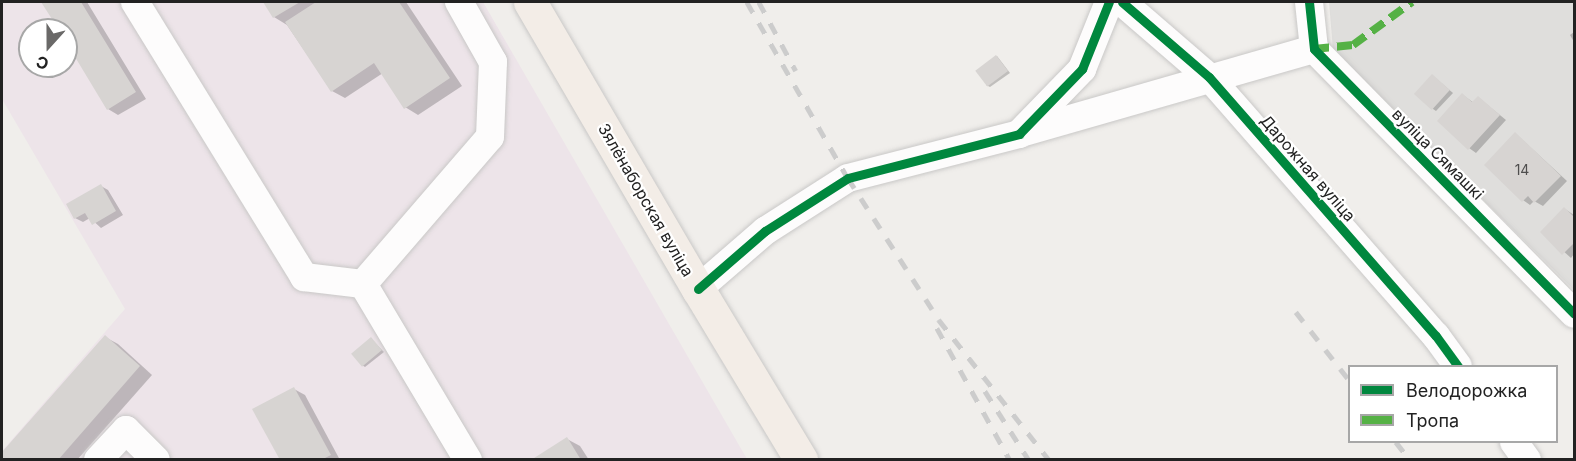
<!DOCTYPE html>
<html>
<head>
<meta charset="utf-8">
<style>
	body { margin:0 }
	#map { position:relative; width:1576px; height:461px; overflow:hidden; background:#f0eeeb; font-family:Inter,sans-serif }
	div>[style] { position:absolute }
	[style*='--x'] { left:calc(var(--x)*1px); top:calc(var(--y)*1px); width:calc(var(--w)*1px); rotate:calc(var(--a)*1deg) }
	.residential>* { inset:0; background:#dfdedc }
	.industrial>* { inset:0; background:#ede4e9 }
	.shadow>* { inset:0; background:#0003 }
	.building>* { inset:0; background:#d7d4d2; transform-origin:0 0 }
	.roads { filter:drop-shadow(0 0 2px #c9c8c7) drop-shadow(0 0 2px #c9c8c7) }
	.minor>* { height:28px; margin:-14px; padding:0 14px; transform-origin:14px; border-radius:14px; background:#fdfcfc }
	.major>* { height:33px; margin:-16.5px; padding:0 16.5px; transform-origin:16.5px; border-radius:16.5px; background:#f3ede7 }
	.rail>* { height:4.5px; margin-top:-2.25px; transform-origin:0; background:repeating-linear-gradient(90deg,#ccc 0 12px,transparent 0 24px) }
	.quiet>* { height:8px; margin-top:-4px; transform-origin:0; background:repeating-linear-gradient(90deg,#55b145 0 15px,transparent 0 23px) }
	.cycleway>* { height:9px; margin:-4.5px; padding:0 4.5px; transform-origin:4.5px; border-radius:4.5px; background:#00873e }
	span { translate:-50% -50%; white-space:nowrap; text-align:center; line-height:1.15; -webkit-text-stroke:4.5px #fff; paint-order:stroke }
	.number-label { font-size:14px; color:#4f4e4e }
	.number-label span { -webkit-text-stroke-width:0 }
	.street-label { font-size:16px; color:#222 }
	.frame { position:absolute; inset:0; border:3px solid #222; pointer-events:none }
	.legend { position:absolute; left:1348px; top:365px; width:210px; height:78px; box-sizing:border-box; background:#fff; border:2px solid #a7a7a7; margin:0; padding:8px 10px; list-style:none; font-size:18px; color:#222 }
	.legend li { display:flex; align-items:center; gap:12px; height:30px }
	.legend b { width:30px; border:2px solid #a7a7a7 }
	.north { position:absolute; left:18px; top:18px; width:60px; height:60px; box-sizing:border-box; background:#fff; border:2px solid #a7a7a7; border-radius:50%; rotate:201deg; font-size:16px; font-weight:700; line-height:24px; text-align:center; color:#222 }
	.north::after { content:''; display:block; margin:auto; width:21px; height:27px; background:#6a6968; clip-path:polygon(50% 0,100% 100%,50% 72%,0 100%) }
</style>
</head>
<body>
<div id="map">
	<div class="residential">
		<i style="clip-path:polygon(1329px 2px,1574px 2px,1574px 290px,1333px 50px)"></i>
	</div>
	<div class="industrial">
		<i style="clip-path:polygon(evenodd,2px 2px,483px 2px,747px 459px,2px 459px,2px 451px,125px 309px,2px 99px,2px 2px,30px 30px,66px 30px,66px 66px,30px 66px,30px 30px)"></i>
	</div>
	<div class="shadow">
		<i style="clip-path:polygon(43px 2px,87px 2px,146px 99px,118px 115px,108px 109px,66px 39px,66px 30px,60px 30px)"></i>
		<i style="clip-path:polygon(264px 2px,406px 2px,462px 86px,418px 115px,405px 107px,383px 73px,345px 98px,332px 91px,287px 25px,274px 17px)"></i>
		<i style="clip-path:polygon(1574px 32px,1574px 42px,1570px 35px)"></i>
		<i style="clip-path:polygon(997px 56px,1010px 73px,990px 87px,986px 85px)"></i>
		<i style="clip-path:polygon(1433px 76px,1453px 93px,1436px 111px,1433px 109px)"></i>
		<i style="clip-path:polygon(1463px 95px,1474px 103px,1479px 98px,1506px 120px,1476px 153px,1469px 148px)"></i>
		<i style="clip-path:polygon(1516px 134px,1567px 181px,1543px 206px,1534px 201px,1530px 205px,1523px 200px)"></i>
		<i style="clip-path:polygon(101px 186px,108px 190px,123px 215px,101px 228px,90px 218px,83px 222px,75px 218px)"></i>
		<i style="clip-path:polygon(1565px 209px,1574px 215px,1574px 254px,1571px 258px,1542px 232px)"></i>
		<i style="clip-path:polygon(105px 337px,118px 344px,152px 375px,77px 460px,2px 460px,2px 454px)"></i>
		<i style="clip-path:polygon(371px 339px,384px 352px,365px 367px,362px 365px)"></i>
		<i style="clip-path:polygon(294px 389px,305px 395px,340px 460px,281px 460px)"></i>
		<i style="clip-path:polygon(567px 439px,580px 446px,589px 460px,533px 460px)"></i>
	</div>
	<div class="building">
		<i style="clip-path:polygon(41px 2px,81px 2px,136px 92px,107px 110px,66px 42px,66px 30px,59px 30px)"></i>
		<i style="clip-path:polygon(263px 2px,300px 2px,273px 18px)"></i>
		<i style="clip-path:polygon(316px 2px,399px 2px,450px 78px,404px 109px,374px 63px,331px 92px,285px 22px)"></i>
		<i style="left:996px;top:55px;width:20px;height:26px;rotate:53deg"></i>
		<i style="left:1432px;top:74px;width:24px;height:27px;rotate:42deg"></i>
		<i style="clip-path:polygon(1462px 93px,1472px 102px,1478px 96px,1500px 115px,1468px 150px,1437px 121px)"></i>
		<i style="clip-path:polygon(1515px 132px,1561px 176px,1534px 203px,1528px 196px,1522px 202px,1484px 165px)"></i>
		<i style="clip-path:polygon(101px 184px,116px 211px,92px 225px,85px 213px,74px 219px,66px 204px)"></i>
		<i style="clip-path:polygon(1564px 207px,1574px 217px,1574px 243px,1562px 255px,1540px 232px)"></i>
		<i style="clip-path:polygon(105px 335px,140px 366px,58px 460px,2px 460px,2px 452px)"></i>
		<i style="left:371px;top:337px;width:17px;height:26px;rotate:50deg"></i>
		<i style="clip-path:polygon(294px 387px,331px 455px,321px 460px,280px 460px,252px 409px)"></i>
		<i style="clip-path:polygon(567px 437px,581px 460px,531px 460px)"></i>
	</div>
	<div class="roads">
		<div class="minor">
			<i style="--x:135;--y:2;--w:323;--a:58.4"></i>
			<i style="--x:304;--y:277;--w:59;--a:6.8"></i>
			<i style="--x:1122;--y:2;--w:115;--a:40.8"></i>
			<i style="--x:1209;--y:77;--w:344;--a:48.8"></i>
			<i style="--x:1436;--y:336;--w:37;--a:54"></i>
			<i style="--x:1309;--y:2;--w:47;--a:83.9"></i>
			<i style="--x:1314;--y:49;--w:371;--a:45.5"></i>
			<i style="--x:1021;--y:133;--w:305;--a:-16"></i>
			<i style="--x:363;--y:284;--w:194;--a:-49.2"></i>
			<i style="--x:490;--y:137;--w:75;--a:-87.7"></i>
			<i style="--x:493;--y:62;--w:69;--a:-119.5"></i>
			<i style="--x:363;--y:284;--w:205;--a:59.2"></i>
			<i style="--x:698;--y:289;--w:89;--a:-40.9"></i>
			<i style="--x:765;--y:231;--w:98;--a:-32.6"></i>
			<i style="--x:848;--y:178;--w:177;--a:-14.4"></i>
			<i style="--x:1019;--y:134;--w:91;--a:-45.9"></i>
			<i style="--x:1082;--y:69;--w:72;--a:-68.1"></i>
			<i style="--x:1514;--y:442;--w:22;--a:54"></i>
			<i style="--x:98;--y:460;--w:41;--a:-47"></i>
			<i style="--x:126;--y:430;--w:42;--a:45"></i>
		</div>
		<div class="major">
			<i style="--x:530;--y:2;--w:333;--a:59.7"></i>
			<i style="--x:698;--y:289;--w:200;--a:58.9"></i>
		</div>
	</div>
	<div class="rail">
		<i style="--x:747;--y:2;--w:203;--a:60.2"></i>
		<i style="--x:848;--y:178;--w:169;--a:57.3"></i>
		<i style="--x:939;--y:320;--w:178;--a:51.8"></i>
		<i style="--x:759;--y:2;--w:78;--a:61.8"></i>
		<i style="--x:1296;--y:312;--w:88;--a:52"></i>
		<i style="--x:937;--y:328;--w:151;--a:61.1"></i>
		<i style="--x:985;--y:391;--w:82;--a:57.5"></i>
		<i style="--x:1396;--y:442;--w:23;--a:52"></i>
	</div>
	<div class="quiet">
		<i style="--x:1314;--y:49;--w:39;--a:-6"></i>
		<i style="--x:1353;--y:45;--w:73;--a:-36.1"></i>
	</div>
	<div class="cycleway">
		<i style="--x:1122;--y:2;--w:115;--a:40.8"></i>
		<i style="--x:1209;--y:77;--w:344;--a:48.8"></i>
		<i style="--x:1436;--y:336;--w:37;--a:54"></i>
		<i style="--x:1309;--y:2;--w:47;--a:83.9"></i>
		<i style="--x:1314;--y:49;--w:371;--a:45.5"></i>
		<i style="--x:698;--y:289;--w:89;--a:-40.9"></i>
		<i style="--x:765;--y:231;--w:98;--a:-32.6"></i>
		<i style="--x:848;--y:178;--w:177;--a:-14.4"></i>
		<i style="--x:1019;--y:134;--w:91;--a:-45.9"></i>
		<i style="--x:1082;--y:69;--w:72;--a:-68.1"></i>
	</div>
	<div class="number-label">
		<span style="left:1522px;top:170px">14</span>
	</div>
	<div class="street-label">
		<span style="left:1438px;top:154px;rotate:45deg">вуліца Сямашкі</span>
		<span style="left:1308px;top:168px;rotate:49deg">Дарожная вуліца</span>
		<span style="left:646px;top:200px;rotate:60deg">Зялёнаборская вуліца</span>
	</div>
	<div class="frame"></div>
	<ul class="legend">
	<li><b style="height:8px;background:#00873e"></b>Велодорожка</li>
	<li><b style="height:8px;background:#55b145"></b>Тропа</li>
	</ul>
	<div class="north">С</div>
</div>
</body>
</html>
